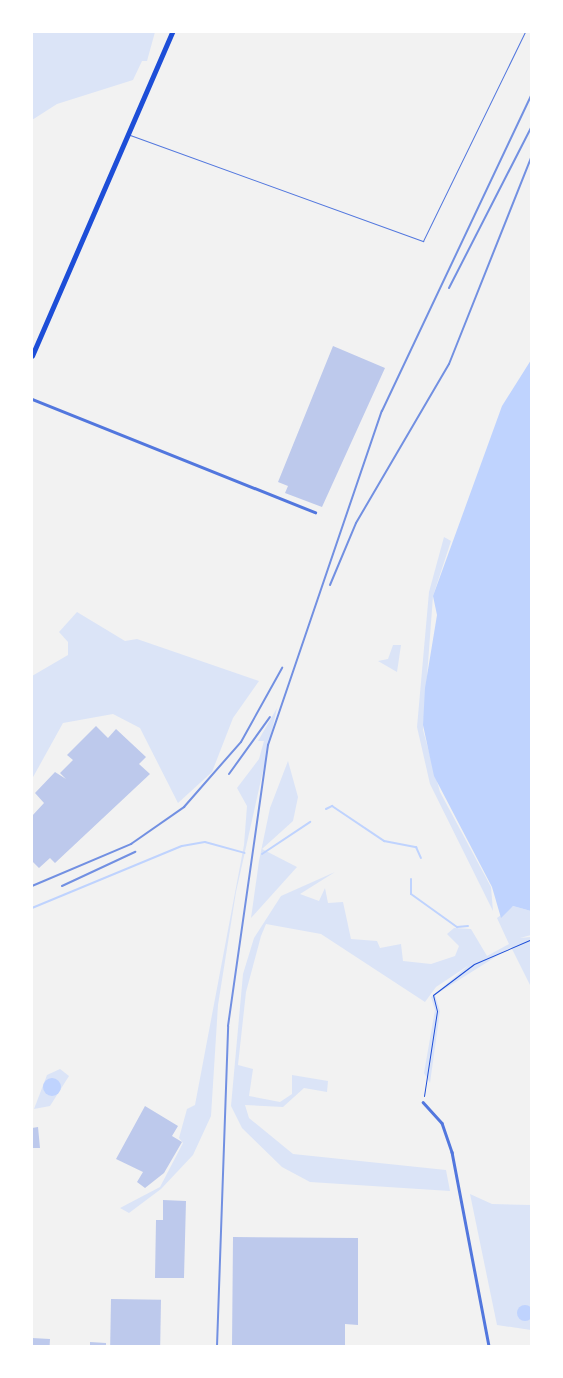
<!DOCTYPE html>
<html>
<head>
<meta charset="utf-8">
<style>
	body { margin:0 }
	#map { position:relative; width:563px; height:1378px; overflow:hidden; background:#f2f2f2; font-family:"PT Sans Narrow",sans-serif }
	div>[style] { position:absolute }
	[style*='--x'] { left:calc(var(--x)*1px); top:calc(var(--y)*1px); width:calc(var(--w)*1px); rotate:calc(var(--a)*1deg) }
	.green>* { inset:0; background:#dbe4f7 }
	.water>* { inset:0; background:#bfd3fe }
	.round { border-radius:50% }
	.stream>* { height:2px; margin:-1px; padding:0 1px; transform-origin:1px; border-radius:1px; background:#bfd3fe }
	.building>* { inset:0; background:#bdc9ec; transform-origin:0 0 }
	.path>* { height:1px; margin:-0.5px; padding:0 0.5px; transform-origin:0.5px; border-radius:0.5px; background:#1d4ed8 }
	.service>* { height:1px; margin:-0.5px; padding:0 0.5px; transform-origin:0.5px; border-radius:0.5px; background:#5277de }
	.minor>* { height:2.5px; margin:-1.25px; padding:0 1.25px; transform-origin:1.25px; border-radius:1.25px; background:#5277de }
	.primary>* { height:4.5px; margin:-2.25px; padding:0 2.25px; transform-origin:2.25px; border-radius:2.25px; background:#1d4ed8 }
	.rail>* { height:2px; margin:-1px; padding:0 1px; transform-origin:1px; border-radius:1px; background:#7290e2 }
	span { translate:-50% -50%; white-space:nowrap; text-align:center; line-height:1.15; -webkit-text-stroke:6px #fff; paint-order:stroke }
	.frame { position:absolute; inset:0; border:33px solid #fff; pointer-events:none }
</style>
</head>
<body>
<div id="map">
	<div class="green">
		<i style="clip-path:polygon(32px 32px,155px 32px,147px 61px,142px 61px,133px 80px,57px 104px,32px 120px)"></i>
		<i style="clip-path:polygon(444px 537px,451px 541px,433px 596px,423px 730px,440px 792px,491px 887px,493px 911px,430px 784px,417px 727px,429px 592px)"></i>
		<i style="clip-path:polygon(77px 612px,125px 641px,137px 639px,259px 681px,233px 718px,212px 772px,178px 803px,140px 728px,113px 714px,63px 723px,32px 779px,32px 676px,68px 655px,68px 642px,59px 632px)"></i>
		<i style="clip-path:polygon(393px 645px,401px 645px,397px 672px,378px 661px,388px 659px)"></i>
		<i style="clip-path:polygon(277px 708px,236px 892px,218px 1005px,211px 1116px,193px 1155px,161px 1189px,129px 1213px,120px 1208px,160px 1187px,183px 1143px,179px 1138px,187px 1109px,195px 1105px,244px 845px,247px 806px,237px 788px,259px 759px,264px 741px,258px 741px)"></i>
		<i style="clip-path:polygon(288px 761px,298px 797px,293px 821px,262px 849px,297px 867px,251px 918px,259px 861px,270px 808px)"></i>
		<i style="clip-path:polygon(335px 872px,300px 894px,319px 901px,325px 888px,328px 903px,343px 902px,351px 939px,377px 941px,380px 948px,401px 944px,403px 961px,431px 964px,455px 956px,459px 946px,447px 934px,454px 928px,471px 929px,487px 956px,509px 944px,497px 918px,513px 906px,531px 911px,531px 935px,520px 938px,531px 937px,531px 987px,511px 947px,435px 995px,440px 1011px,430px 1083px,424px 1073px,435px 1010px,431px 997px,469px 965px,436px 987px,425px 1002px,321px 934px,266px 924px,261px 936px,246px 992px,238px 1065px,253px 1069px,249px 1096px,280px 1102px,292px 1094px,292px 1075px,328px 1081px,327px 1092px,304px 1088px,283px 1107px,245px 1105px,249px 1118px,293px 1154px,446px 1170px,450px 1191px,310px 1182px,282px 1167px,242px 1128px,231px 1106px,243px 974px,254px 938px,281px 896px)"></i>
		<i style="clip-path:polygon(60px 1069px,69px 1076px,50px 1106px,34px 1109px,47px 1075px)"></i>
		<i style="clip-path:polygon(470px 1194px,492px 1204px,531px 1205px,531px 1330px,497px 1325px)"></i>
	</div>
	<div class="water">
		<i style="clip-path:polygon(531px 360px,531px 911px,513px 906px,501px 918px,492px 887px,434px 776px,423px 725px,425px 688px,437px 615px,433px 596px,502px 406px)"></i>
		<i class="round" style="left:43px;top:1078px;width:18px;height:18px"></i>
		<i class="round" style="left:517px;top:1305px;width:16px;height:16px"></i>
	</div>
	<div class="stream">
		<i style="--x:326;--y:809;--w:7;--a:-27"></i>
		<i style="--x:332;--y:806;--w:63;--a:33.9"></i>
		<i style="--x:384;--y:841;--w:33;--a:11"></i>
		<i style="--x:416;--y:847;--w:12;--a:66"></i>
		<i style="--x:262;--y:854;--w:58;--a:-33.7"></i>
		<i style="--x:411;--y:879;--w:15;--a:90"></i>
		<i style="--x:411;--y:894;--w:57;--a:35.7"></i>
		<i style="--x:457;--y:927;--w:11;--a:-5"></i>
		<i style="--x:32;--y:908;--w:162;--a:-22.5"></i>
		<i style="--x:182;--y:846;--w:23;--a:-10"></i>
		<i style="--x:205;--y:842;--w:41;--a:15.4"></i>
	</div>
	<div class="building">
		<i style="clip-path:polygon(333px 346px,385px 368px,322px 507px,285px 493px,288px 486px,278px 482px)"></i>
		<i style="clip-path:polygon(96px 726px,108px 738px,116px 729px,146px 757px,139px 764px,150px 774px,55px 863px,50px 858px,39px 868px,32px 861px,32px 816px,44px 803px,35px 793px,55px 772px,66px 779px,60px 773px,73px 760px,67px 755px)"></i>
		<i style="clip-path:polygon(145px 1106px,178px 1126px,172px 1136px,182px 1142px,164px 1173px,145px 1188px,137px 1182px,143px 1172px,116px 1159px)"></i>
		<i style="clip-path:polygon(38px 1127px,40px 1148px,32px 1148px,32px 1128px)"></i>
		<i style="clip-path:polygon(163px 1200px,186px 1201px,184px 1278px,155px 1278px,156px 1220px,163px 1220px)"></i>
		<i style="clip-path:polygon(233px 1237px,358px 1238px,358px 1325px,345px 1324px,345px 1346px,232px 1346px)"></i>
		<i style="left:111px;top:1299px;width:50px;height:47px;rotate:1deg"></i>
		<i style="left:32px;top:1338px;width:18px;height:8px;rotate:3deg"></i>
		<i style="clip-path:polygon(90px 1342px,106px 1343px,106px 1346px,90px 1346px)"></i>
	</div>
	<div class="path">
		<i style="--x:424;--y:1096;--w:86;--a:-81.3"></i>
		<i style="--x:437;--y:1011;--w:16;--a:-104"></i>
		<i style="--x:433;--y:995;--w:51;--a:-37.1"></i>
		<i style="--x:474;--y:964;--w:63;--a:-23.3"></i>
	</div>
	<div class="service">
		<i style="--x:130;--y:135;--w:312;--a:19.9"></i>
		<i style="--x:423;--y:241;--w:233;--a:-64"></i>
	</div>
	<div class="minor">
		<i style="--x:32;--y:399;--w:305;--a:21.8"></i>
		<i style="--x:423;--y:1102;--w:28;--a:48"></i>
		<i style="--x:442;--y:1123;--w:31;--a:71"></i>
		<i style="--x:452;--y:1152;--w:197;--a:79.2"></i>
	</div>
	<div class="primary">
		<i style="--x:32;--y:356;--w:353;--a:-66.6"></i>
	</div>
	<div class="rail">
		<i style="--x:449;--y:288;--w:182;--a:-62.9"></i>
		<i style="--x:330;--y:585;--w:67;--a:-67.2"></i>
		<i style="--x:356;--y:523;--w:184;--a:-59.7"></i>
		<i style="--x:449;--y:364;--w:225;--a:-68.3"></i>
		<i style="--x:229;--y:774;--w:70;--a:-54.3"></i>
		<i style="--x:32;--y:886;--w:108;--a:-23"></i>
		<i style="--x:131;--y:844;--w:65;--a:-34.9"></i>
		<i style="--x:184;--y:807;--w:86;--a:-48.8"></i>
		<i style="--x:241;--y:742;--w:85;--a:-61"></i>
		<i style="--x:62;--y:886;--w:81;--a:-25"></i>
		<i style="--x:217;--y:1346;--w:320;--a:-88"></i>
		<i style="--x:228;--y:1026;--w:284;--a:-81.9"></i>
		<i style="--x:268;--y:745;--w:353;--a:-71.2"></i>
		<i style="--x:382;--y:411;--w:352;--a:-64.7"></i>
	</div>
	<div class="frame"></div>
</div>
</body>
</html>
